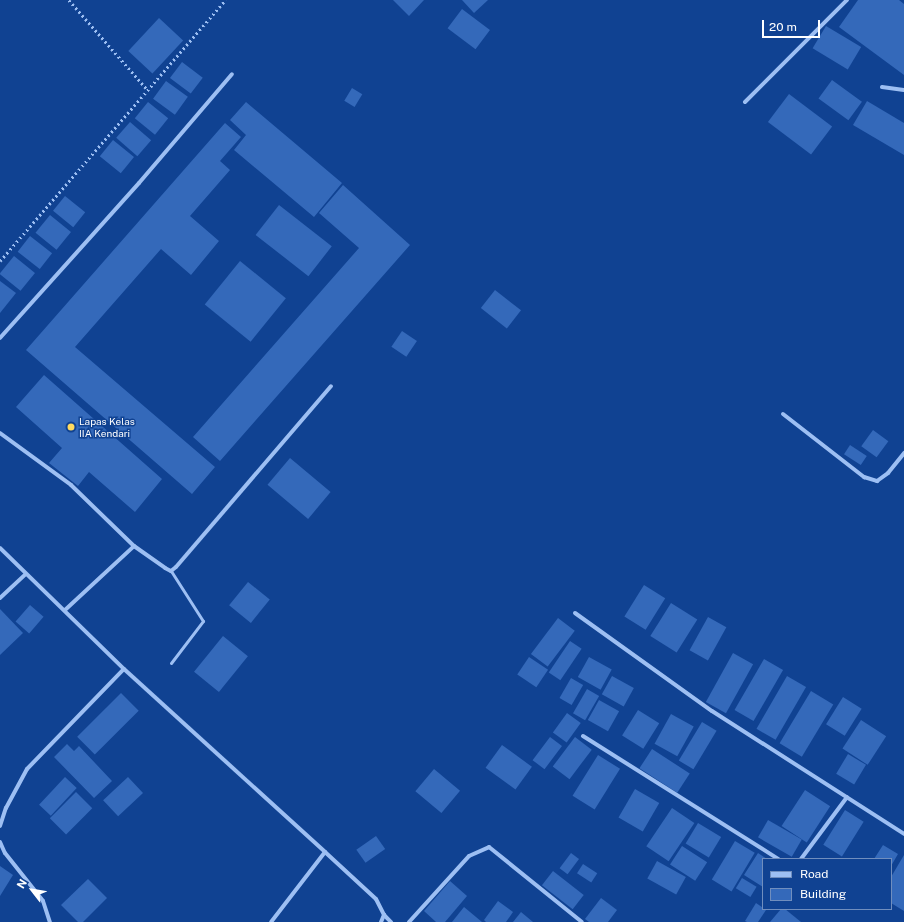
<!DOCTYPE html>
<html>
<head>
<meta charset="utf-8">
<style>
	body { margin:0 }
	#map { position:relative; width:904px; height:922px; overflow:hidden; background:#104292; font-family:"Public Sans",sans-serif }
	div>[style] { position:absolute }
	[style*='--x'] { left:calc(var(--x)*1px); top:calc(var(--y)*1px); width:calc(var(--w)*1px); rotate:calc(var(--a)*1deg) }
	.building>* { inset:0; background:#3469ba; transform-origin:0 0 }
	.path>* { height:2.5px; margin-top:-1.25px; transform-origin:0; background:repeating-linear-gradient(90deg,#9dbff3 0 2px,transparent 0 5px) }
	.service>* { height:3px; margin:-1.5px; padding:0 1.5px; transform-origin:1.5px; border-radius:1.5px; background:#9dbff3 }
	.minor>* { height:4px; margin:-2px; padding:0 2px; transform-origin:2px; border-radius:2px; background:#9dbff3 }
	.dots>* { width:11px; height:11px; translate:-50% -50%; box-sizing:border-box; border:2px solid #104292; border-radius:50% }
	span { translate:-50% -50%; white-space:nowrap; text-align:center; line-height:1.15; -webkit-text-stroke:3px #104292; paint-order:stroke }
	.poi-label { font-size:10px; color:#fff }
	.left { translate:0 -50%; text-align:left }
	.legend { position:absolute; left:762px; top:858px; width:130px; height:52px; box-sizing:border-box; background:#104292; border:1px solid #708ebe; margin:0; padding:5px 7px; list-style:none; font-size:12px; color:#fff }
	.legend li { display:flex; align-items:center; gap:8px; height:20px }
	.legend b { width:20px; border:1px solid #708ebe }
	.north { position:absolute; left:12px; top:870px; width:40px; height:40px; -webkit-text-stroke:3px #104292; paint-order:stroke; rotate:301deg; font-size:11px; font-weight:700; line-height:16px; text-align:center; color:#fff }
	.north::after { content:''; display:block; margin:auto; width:14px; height:18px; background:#fff; clip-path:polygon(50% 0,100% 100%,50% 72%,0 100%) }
	.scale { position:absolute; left:762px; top:20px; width:58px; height:18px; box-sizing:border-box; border:2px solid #fff; border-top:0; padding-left:5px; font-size:12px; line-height:14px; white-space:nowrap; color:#fff; -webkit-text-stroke:3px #104292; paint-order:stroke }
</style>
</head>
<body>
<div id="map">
	<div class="building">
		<i style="clip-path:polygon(393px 0,424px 0,409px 16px)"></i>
		<i style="clip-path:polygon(462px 0,488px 0,474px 13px)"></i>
		<i style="clip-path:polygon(858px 0,899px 0,904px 4px,904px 75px,839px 27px)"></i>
		<i style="left:462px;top:9px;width:35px;height:24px;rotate:37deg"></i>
		<i style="left:159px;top:18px;width:33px;height:45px;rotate:43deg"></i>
		<i style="left:826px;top:26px;width:41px;height:26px;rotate:31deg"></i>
		<i style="left:182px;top:62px;width:26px;height:20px;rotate:37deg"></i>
		<i style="left:832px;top:80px;width:37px;height:23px;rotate:36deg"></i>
		<i style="left:166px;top:81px;width:27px;height:22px;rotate:36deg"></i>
		<i style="left:352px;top:88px;width:12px;height:15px;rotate:31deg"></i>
		<i style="left:789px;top:94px;width:54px;height:35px;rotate:37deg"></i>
		<i style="clip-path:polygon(867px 101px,904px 123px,904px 155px,853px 125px)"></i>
		<i style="left:148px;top:102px;width:26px;height:21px;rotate:39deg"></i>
		<i style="clip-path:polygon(246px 102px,342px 183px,314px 217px,234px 150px,246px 135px,230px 120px)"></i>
		<i style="left:130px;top:122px;width:28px;height:21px;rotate:41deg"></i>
		<i style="clip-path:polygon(225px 123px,241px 137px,220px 161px,230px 170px,190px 216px,219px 241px,191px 275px,161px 249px,75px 347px,215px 467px,192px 494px,26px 350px)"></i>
		<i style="left:113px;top:140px;width:27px;height:21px;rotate:39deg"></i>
		<i style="clip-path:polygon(343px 185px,410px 245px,220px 461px,193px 437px,359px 248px,319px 213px)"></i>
		<i style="left:65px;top:196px;width:26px;height:19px;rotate:39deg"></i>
		<i style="left:279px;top:205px;width:67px;height:38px;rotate:38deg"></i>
		<i style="left:50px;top:215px;width:27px;height:23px;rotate:39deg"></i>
		<i style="left:30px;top:236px;width:28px;height:20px;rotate:38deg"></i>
		<i style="left:14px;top:256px;width:27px;height:23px;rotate:39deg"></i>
		<i style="left:240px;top:261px;width:59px;height:56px;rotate:39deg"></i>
		<i style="clip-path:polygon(0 281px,16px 293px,0 313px)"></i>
		<i style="left:495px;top:290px;width:33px;height:23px;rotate:38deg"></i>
		<i style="left:402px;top:331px;width:18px;height:19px;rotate:34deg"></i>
		<i style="clip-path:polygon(44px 375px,162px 479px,135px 512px,89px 472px,78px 486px,49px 463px,62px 448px,16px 407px)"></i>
		<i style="left:873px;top:430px;width:19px;height:20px;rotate:36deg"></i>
		<i style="left:850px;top:445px;width:20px;height:11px;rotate:33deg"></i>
		<i style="left:290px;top:458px;width:53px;height:35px;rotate:40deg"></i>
		<i style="left:248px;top:582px;width:28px;height:30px;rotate:39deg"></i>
		<i style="left:644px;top:585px;width:25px;height:37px;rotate:32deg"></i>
		<i style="left:671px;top:603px;width:31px;height:39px;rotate:32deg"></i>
		<i style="left:30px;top:605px;width:18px;height:22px;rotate:41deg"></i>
		<i style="clip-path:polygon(0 609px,23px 633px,0 655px)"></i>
		<i style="left:708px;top:617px;width:21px;height:38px;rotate:29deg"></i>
		<i style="left:558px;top:618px;width:21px;height:45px;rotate:37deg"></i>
		<i style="left:223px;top:636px;width:32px;height:46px;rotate:39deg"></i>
		<i style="left:570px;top:641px;width:14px;height:38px;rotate:34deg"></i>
		<i style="left:733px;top:653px;width:23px;height:56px;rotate:29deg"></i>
		<i style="left:529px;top:657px;width:23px;height:21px;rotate:34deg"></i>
		<i style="left:589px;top:657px;width:26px;height:23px;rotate:29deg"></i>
		<i style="left:764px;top:659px;width:22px;height:59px;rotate:30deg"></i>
		<i style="left:612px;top:676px;width:25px;height:21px;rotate:29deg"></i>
		<i style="left:787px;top:676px;width:22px;height:61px;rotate:30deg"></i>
		<i style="left:571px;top:678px;width:14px;height:23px;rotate:30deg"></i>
		<i style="left:587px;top:689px;width:14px;height:28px;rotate:30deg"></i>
		<i style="left:811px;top:691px;width:26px;height:61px;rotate:31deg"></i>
		<i style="left:121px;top:693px;width:25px;height:62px;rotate:45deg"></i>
		<i style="left:843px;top:697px;width:22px;height:32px;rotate:32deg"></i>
		<i style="left:599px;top:700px;width:23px;height:23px;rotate:29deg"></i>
		<i style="left:638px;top:710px;width:25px;height:30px;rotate:32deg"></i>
		<i style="left:567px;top:713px;width:17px;height:24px;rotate:36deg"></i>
		<i style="left:671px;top:714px;width:26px;height:34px;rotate:29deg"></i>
		<i style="left:861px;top:720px;width:30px;height:34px;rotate:33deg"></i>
		<i style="left:702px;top:722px;width:17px;height:45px;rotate:31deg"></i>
		<i style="left:550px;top:737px;width:15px;height:29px;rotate:37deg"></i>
		<i style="left:575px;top:737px;width:21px;height:37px;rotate:37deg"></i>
		<i style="clip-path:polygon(67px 744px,74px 751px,79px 746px,112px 781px,94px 798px,54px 757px)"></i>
		<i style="left:502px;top:745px;width:37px;height:28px;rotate:36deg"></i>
		<i style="left:652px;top:749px;width:45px;height:23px;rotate:33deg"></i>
		<i style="left:848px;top:754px;width:21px;height:23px;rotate:31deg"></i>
		<i style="left:598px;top:755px;width:26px;height:48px;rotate:32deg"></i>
		<i style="left:434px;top:769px;width:34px;height:29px;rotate:40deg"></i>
		<i style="left:65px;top:777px;width:16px;height:38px;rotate:43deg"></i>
		<i style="left:128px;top:777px;width:22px;height:34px;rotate:47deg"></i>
		<i style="left:635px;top:789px;width:28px;height:33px;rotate:30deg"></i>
		<i style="left:805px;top:790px;width:30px;height:43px;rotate:33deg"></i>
		<i style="left:76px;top:792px;width:23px;height:37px;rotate:45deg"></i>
		<i style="left:672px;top:808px;width:27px;height:46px;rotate:34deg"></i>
		<i style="left:845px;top:810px;width:22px;height:41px;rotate:32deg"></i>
		<i style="left:768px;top:820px;width:39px;height:20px;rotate:30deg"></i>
		<i style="left:698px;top:823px;width:27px;height:24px;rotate:31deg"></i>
		<i style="left:376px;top:836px;width:16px;height:24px;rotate:55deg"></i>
		<i style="left:735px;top:841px;width:23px;height:45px;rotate:31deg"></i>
		<i style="clip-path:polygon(883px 845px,898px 854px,891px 866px,891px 859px,874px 859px)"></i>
		<i style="left:682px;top:846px;width:30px;height:22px;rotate:33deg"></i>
		<i style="left:571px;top:853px;width:10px;height:19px;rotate:37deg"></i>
		<i style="clip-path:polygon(758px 853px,767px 859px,763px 859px,763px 887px,744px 875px)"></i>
		<i style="clip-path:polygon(904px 855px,904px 911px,891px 903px,891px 877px)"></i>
		<i style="left:657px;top:861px;width:33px;height:20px;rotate:29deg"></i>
		<i style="left:583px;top:864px;width:17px;height:11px;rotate:33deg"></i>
		<i style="clip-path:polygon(0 866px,13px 875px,0 896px)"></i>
		<i style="left:553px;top:871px;width:39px;height:18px;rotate:38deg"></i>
		<i style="left:742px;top:878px;width:17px;height:12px;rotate:31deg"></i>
		<i style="clip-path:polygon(88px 879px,107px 898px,83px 922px,78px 922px,61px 905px)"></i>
		<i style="clip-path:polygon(450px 881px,467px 896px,445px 922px,436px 922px,424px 911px)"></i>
		<i style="clip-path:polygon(601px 898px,617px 910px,608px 922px,589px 922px,585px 919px)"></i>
		<i style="clip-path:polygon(498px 901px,513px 912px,506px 922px,486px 922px,484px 920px)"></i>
		<i style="clip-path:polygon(756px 903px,766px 910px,758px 922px,747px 922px,745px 921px)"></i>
		<i style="clip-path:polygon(464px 907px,482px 922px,452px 922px)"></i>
		<i style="clip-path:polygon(781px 909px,785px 909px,801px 922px,770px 922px)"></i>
		<i style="clip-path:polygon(521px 912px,533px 922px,513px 922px)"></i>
	</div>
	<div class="path">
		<i style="--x:69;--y:0;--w:118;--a:48.8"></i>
		<i style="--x:0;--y:261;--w:345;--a:-49.2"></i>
	</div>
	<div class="service">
		<i style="--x:171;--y:663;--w:53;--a:-52.7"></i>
		<i style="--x:203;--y:621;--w:59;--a:-122.6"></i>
	</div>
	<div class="minor">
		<i style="--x:882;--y:87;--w:22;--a:8"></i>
		<i style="--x:745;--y:102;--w:144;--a:-45"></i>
		<i style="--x:0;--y:338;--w:208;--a:-48.1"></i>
		<i style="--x:139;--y:183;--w:143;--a:-49.5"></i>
		<i style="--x:783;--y:414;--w:103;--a:37.9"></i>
		<i style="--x:864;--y:477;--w:14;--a:17"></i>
		<i style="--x:877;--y:481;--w:14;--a:-36"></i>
		<i style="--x:888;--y:473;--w:26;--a:-51"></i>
		<i style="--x:0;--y:433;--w:88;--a:36.2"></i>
		<i style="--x:71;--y:485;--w:88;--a:44.1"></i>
		<i style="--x:0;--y:548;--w:173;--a:44.3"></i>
		<i style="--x:124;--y:669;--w:272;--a:42.3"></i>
		<i style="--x:325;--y:852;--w:88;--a:127.6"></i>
		<i style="--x:0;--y:598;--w:35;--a:-43"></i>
		<i style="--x:65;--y:610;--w:94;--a:-42.8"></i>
		<i style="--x:134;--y:546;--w:38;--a:35"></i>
		<i style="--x:165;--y:568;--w:7;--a:27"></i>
		<i style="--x:171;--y:571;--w:6;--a:-39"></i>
		<i style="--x:176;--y:567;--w:238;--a:-49.4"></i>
		<i style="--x:575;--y:613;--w:168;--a:35.6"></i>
		<i style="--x:712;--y:711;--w:228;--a:32.6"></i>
		<i style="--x:583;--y:736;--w:231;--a:32.2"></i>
		<i style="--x:0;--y:826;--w:19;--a:-72"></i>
		<i style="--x:6;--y:808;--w:44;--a:-61.7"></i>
		<i style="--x:27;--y:769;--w:139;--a:-45.9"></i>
		<i style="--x:0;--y:842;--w:12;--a:66"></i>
		<i style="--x:5;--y:853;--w:61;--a:51.6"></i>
		<i style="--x:43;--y:901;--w:22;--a:72"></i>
		<i style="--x:325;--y:852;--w:69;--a:42.7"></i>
		<i style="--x:376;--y:899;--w:18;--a:63"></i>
		<i style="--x:384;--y:915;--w:10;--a:45"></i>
		<i style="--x:801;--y:859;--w:77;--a:-53.4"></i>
		<i style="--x:381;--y:922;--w:8;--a:-67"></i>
		<i style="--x:409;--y:922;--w:89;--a:-47.7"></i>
		<i style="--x:469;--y:856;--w:22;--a:-24"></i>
		<i style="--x:489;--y:847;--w:119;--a:38.9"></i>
	</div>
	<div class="dots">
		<i style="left:71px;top:427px;background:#ffda5f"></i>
	</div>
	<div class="poi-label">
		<span class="left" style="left:79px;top:427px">Lapas Kelas<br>IIA Kendari</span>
	</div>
	<ul class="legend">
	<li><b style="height:5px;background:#9dbff3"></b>Road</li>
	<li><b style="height:11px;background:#3469ba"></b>Building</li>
	</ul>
	<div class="north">N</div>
	<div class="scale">20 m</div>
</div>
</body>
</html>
